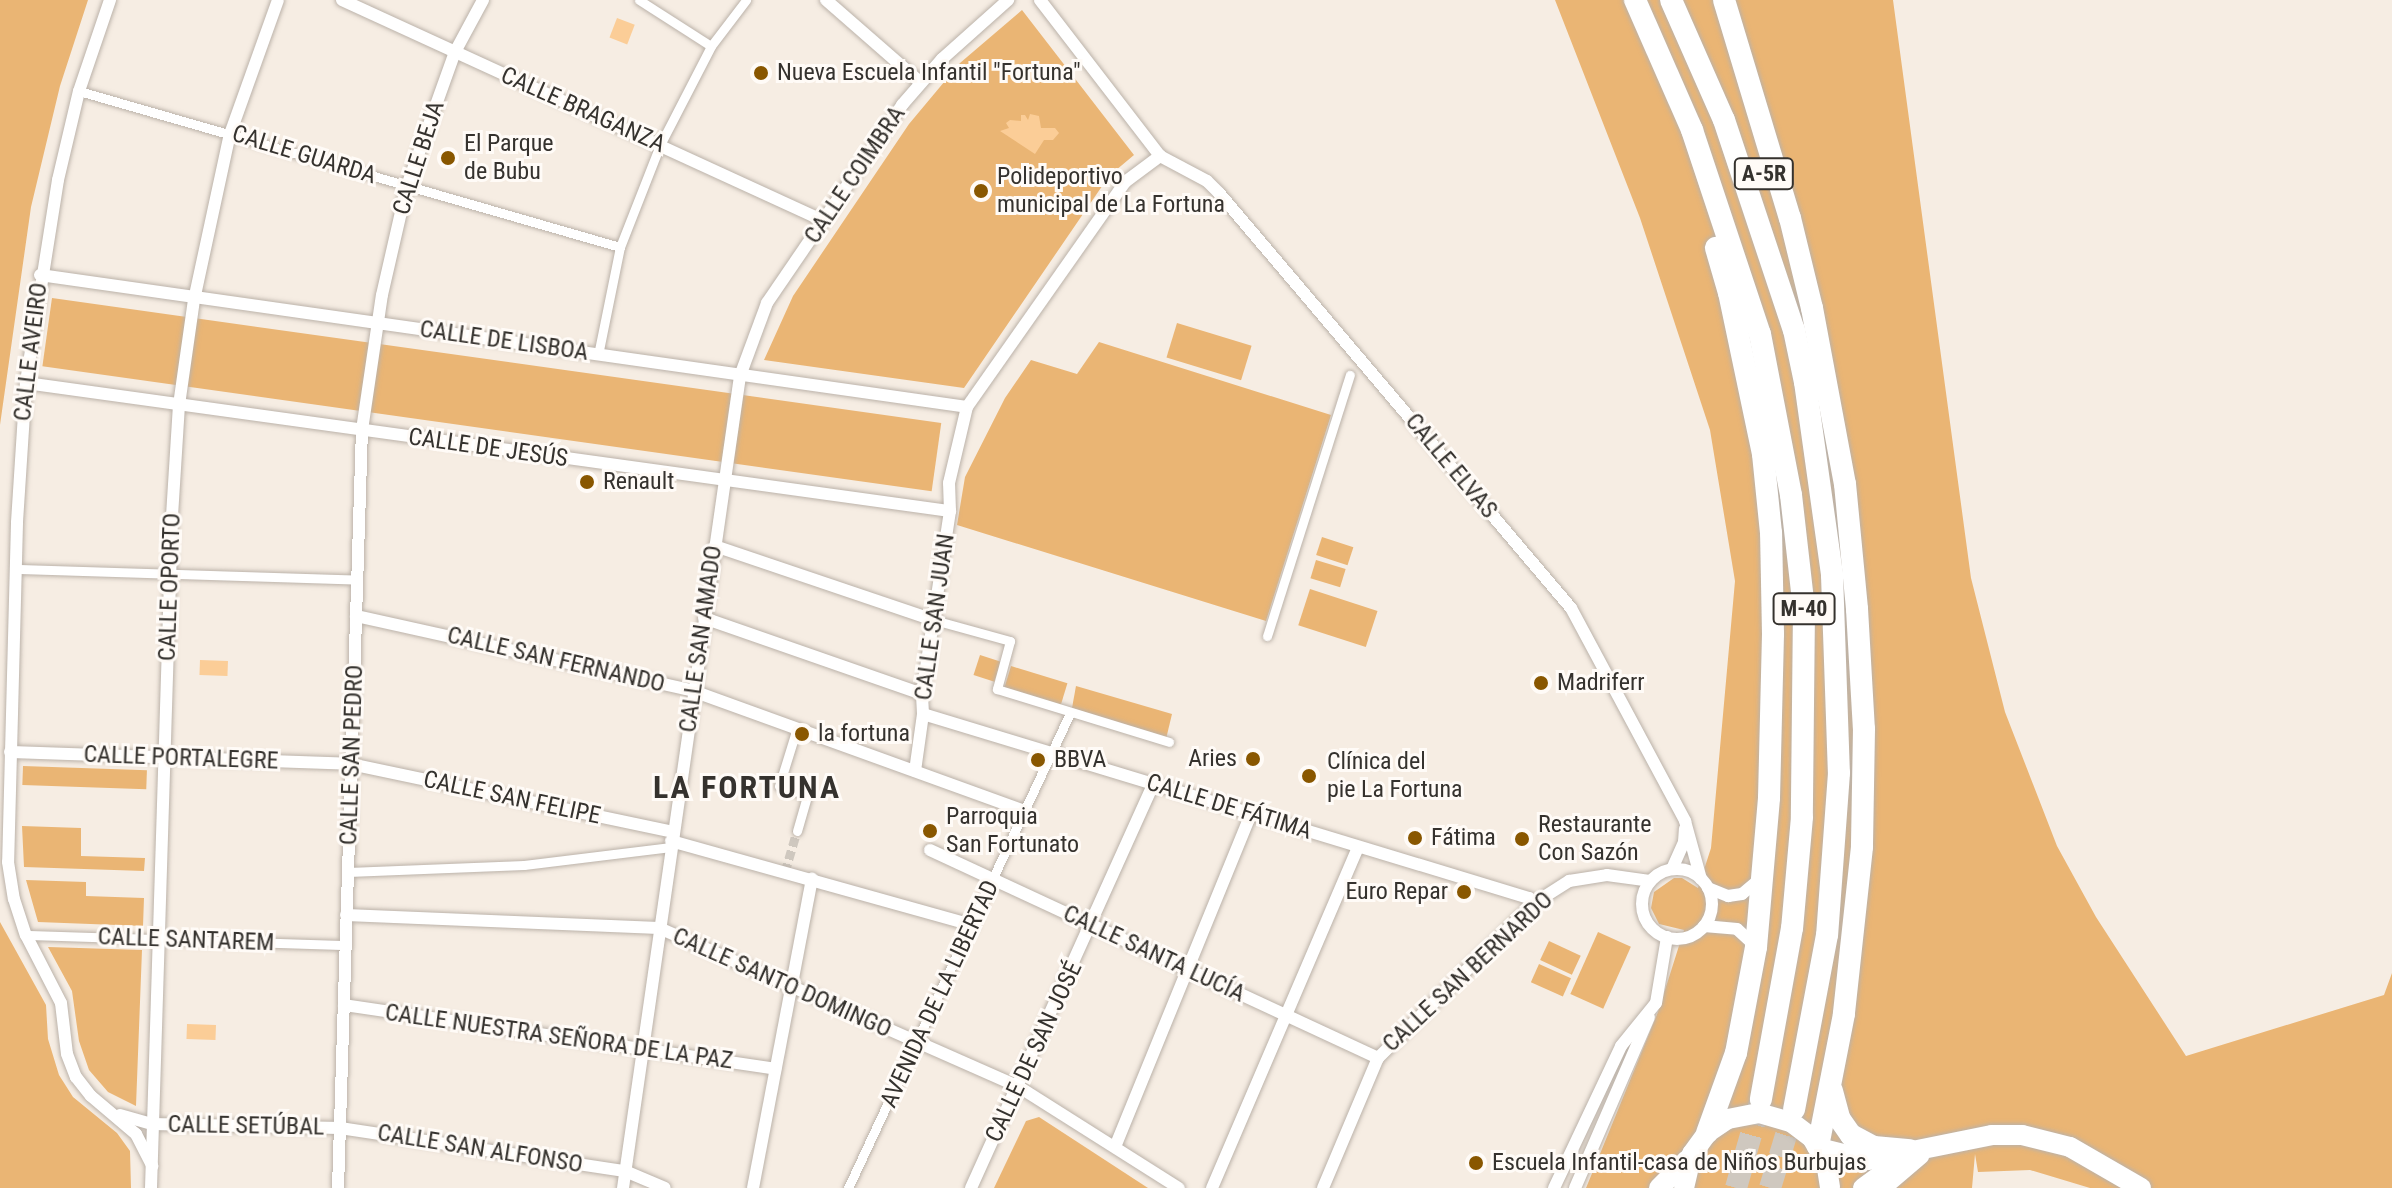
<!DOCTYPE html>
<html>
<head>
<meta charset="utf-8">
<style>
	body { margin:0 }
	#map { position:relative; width:2392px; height:1188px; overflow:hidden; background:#f6ede3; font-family:"Roboto Condensed",sans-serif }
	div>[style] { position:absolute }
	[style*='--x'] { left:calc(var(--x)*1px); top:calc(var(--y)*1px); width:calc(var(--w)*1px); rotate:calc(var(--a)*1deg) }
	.green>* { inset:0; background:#eab574; transform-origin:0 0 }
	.water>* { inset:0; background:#fbcd97; transform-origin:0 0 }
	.pedestrian-tunnel>* { height:9px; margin-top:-4.5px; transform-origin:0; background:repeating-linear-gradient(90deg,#cfc8bf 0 9px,transparent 0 13.5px) }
	.motorway-tunnel>* { height:22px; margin-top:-11px; transform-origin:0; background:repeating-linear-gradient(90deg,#cfc8bf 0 22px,transparent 0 33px) }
	.roads { filter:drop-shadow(0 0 2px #bbb2a9) drop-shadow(0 0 2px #bbb2a9) }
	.pedestrian>* { height:9px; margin:-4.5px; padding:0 4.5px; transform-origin:4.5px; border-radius:4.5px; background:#fff }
	.minor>* { height:12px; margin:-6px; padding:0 6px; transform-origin:6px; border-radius:6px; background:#fff }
	.minor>.ring { margin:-6px; padding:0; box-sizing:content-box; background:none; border:12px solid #fff; border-radius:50% }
	.primary>* { height:20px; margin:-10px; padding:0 10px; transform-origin:10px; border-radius:10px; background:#fff }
	.motorway>* { height:22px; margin:-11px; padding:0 11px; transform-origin:11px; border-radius:11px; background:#fff }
	.dots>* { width:22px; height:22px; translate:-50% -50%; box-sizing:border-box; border:4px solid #fffbf7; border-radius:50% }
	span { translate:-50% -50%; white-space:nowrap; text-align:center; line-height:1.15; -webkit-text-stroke:6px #fffbf7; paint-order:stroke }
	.shield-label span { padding:2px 6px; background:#fffbf7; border:2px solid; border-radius:6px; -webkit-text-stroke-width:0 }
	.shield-label { font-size:22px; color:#35322e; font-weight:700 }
	.poi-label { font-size:24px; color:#35322e }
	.left { translate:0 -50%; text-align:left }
	.right { translate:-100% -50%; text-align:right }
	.street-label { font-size:24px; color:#35322e }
	.district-label { font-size:32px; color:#35322e; font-weight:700; letter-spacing:2px }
</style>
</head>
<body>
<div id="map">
	<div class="green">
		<i style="clip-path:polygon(0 0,88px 0,60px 86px,31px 207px,0 425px)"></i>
		<i style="clip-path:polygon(1555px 0,1893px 0,1971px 578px,2005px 712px,2057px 846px,2096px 917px,2186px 1056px,2384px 995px,2392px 973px,2392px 1188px,2090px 1188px,2030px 1170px,1978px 1172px,1975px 1154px,1972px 1188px,1586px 1188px,1658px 1012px,1684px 930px,1659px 924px,1651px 908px,1654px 892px,1674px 878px,1682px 878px,1698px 888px,1711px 848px,1735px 581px,1710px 430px,1640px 218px)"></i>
		<i style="clip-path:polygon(1022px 10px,1134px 155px,1109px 176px,964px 388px,764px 360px,793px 296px,909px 124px,960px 63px)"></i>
		<i style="left:52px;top:298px;width:898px;height:69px;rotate:8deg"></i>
		<i style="left:1177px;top:323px;width:78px;height:36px;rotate:17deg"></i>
		<i style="clip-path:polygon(1099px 342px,1331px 415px,1266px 621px,957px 525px,965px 477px,1005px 398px,1031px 360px,1077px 374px)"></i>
		<i style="left:1322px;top:537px;width:33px;height:19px;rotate:18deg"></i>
		<i style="left:1316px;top:560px;width:31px;height:19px;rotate:17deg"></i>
		<i style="left:1310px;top:589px;width:71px;height:38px;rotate:18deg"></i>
		<i style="left:980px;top:655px;width:22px;height:21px;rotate:18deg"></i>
		<i style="left:1011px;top:666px;width:59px;height:23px;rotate:17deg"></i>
		<i style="clip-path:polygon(1076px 686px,1172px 714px,1166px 739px,1072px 708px)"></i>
		<i style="left:23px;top:766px;width:124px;height:19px;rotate:2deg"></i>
		<i style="clip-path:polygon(22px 826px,81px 828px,81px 856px,145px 858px,144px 871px,24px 867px)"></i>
		<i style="clip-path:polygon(26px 880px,86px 882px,86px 896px,144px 898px,143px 926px,38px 922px)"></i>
		<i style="clip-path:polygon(0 922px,46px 1005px,48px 1039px,59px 1075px,73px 1097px,117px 1133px,130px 1151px,131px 1188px,0 1188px)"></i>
		<i style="left:1598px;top:932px;width:36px;height:68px;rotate:24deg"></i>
		<i style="left:1549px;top:941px;width:35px;height:21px;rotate:25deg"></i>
		<i style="clip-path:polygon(48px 947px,142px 950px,136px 1106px,108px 1092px,89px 1070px,79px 1041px,72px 991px)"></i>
		<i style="left:1539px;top:964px;width:35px;height:20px;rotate:24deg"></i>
		<i style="clip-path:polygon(1039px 1117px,1148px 1188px,994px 1188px,1026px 1121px)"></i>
	</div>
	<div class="water">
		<i style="left:617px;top:18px;width:19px;height:21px;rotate:21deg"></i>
		<i style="clip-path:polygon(1030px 114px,1039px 116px,1041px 128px,1055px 128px,1059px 133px,1053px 140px,1044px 140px,1035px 154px,1000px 131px,1009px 128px,1006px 123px,1010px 120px,1021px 121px,1021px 115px,1025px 115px,1028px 120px)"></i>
		<i style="left:200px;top:660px;width:28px;height:15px;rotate:2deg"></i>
		<i style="left:187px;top:1024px;width:29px;height:15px;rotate:2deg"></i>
	</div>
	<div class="pedestrian-tunnel">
		<i style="--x:785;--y:872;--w:43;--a:-73.7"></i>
	</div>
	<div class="motorway-tunnel">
		<i style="--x:1736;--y:1188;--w:92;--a:-74.3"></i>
		<i style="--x:1770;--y:1188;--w:83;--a:-73.1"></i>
	</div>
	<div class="roads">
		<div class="pedestrian">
			<i style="--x:639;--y:0;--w:85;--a:32.6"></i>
			<i style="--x:79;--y:91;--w:563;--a:16.09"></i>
			<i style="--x:598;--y:355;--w:110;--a:-78.5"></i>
			<i style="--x:620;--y:247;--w:110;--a:-68.6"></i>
			<i style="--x:660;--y:145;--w:111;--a:-62.7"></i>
			<i style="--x:711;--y:46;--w:58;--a:-52.7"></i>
			<i style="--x:16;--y:569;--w:341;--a:1.8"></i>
			<i style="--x:934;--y:620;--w:79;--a:15.4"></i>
			<i style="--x:1010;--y:641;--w:50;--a:105.2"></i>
			<i style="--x:997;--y:689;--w:180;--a:17.1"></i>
			<i style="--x:1267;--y:636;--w:274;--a:-72.4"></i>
			<i style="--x:797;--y:831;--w:37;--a:-74"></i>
			<i style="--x:807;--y:795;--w:29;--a:-162"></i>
			<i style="--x:779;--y:786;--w:61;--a:-72.8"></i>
			<i style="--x:348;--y:872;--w:176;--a:-2.3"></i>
			<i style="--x:524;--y:865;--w:148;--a:-7"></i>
			<i style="--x:26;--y:935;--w:319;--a:1.8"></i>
			<i style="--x:848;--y:1188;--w:524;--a:-64.95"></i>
		</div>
		<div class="minor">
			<i style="--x:110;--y:0;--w:96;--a:108.8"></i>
			<i style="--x:79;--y:91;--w:91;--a:103.3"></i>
			<i style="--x:58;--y:180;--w:206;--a:99"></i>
			<i style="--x:26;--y:383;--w:140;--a:93.7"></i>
			<i style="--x:17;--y:523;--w:339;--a:91.5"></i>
			<i style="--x:8;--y:862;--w:37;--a:81"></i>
			<i style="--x:14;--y:899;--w:38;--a:72"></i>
			<i style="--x:26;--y:935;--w:76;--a:62.8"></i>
			<i style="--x:61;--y:1003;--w:51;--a:83.3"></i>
			<i style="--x:67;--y:1054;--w:25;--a:69"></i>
			<i style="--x:76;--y:1077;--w:24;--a:52"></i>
			<i style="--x:91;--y:1096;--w:59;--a:40.2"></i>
			<i style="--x:136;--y:1134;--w:36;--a:63"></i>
			<i style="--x:342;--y:0;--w:530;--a:24.63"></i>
			<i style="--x:826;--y:0;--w:125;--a:41.1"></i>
			<i style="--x:1040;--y:0;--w:197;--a:52.4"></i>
			<i style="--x:1160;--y:156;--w:53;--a:28"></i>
			<i style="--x:1207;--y:181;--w:17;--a:45"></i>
			<i style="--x:1219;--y:193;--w:544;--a:49.7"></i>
			<i style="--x:1571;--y:608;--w:242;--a:61.8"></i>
			<i style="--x:1685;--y:821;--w:60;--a:74.6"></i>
			<i style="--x:40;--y:275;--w:936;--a:8.1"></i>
			<i style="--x:26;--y:383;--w:933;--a:7.89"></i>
			<i style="--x:715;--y:546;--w:231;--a:18.7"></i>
			<i style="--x:356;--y:616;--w:345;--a:12.5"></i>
			<i style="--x:693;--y:691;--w:353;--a:19.9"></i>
			<i style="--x:704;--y:618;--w:231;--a:19.2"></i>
			<i style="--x:923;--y:714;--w:633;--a:16.89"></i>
			<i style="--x:1529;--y:898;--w:7;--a:56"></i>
			<i style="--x:10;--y:752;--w:341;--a:2"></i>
			<i style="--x:351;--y:764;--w:329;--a:11.9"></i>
			<i style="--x:915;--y:771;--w:58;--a:-82"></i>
			<i style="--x:923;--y:714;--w:20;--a:-93"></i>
			<i style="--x:922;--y:694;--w:185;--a:-81.3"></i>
			<i style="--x:950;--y:511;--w:28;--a:-92"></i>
			<i style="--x:949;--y:483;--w:78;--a:-76.7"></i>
			<i style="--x:967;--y:407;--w:275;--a:-54.9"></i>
			<i style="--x:1125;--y:182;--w:44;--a:-36.6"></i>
			<i style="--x:671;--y:841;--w:313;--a:15.6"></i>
			<i style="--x:930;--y:850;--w:494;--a:24.9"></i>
			<i style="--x:1672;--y:869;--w:30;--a:-66"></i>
			<i style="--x:1684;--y:842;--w:13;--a:-86"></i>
			<i class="ring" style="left:1642px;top:869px;width:58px;height:58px"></i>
			<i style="--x:1708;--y:888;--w:22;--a:22"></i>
			<i style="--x:1728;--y:896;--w:14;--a:-8"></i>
			<i style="--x:1742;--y:894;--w:26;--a:-40"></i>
			<i style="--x:346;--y:915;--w:313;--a:2.4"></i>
			<i style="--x:659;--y:928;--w:394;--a:23.8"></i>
			<i style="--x:1019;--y:1087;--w:189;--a:32.3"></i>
			<i style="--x:1704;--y:926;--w:33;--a:5"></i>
			<i style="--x:1737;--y:929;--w:26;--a:43"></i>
			<i style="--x:344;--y:1005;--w:436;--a:8.4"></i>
			<i style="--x:120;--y:1115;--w:33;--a:16"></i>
			<i style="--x:152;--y:1124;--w:188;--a:1.2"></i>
			<i style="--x:340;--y:1128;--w:288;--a:8.6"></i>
			<i style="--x:625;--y:1171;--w:43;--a:23"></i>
			<i style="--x:1115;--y:1147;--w:360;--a:-67.8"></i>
			<i style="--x:151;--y:1188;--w:672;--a:-88.21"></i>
			<i style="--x:172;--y:516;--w:111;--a:-86.4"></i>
			<i style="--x:179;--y:405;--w:106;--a:-81.9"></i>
			<i style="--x:194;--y:300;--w:170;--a:-77.8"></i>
			<i style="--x:230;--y:134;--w:142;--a:-70.3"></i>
			<i style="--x:338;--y:1188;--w:758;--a:-88.19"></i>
			<i style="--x:362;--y:430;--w:136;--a:-81.6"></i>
			<i style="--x:382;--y:295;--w:112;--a:-77.1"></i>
			<i style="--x:407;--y:186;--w:142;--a:-70.3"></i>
			<i style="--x:455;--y:52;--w:59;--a:-61.7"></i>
			<i style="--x:623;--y:1188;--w:820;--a:-81.8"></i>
			<i style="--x:740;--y:376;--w:78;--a:-69.7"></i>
			<i style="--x:767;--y:303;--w:240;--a:-55.7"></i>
			<i style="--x:902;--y:105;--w:61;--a:-49"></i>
			<i style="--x:942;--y:59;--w:89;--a:-41.8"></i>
			<i style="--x:753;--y:1188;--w:315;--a:-79.2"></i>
			<i style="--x:971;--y:1188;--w:443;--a:-65.7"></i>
			<i style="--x:1212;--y:1188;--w:371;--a:-66.8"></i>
			<i style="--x:1323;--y:1188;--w:141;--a:-67.1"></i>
			<i style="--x:1378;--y:1058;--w:218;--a:-44.8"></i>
			<i style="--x:1533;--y:904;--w:43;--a:-32.6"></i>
			<i style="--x:1569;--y:881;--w:38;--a:-9"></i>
			<i style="--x:1607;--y:875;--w:43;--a:7.9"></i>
			<i style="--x:1554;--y:1188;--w:157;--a:-64.7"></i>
			<i style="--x:1621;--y:1046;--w:55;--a:-50.9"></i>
			<i style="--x:1656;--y:1003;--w:67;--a:-80.5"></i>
			<i style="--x:1575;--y:1188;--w:186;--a:-66.6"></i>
		</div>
		<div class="primary">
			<i style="--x:1819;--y:1148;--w:50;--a:13.8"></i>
			<i style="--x:1868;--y:1160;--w:126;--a:-11.4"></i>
			<i style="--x:1992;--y:1135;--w:30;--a:0"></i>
			<i style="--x:2022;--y:1135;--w:49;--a:14"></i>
			<i style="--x:2070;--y:1147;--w:82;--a:30"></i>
			<i style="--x:1659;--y:1188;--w:40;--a:-45"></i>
			<i style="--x:1684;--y:1188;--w:35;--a:-77"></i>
			<i style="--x:1692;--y:1154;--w:26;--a:-54"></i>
			<i style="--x:1707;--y:1133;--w:25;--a:-34"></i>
			<i style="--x:1728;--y:1119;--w:32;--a:-11"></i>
			<i style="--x:1759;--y:1113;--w:33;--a:16"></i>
			<i style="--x:1791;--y:1122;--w:26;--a:37"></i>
			<i style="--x:1812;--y:1138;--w:28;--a:60"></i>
			<i style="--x:1826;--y:1162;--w:26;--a:81"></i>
			<i style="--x:1863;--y:1188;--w:32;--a:-36"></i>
		</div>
		<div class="motorway">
			<i style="--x:1635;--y:0;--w:142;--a:66.3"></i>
			<i style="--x:1692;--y:130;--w:215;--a:71.6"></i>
			<i style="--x:1760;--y:334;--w:164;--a:79.1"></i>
			<i style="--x:1791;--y:495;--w:115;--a:83.5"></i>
			<i style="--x:1804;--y:609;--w:208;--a:90.6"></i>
			<i style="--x:1802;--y:817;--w:111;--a:95.1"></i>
			<i style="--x:1792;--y:928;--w:174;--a:100.3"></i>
			<i style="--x:1671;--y:0;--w:131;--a:66.2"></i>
			<i style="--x:1724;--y:120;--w:221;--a:71.6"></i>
			<i style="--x:1794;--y:330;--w:53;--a:78.1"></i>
			<i style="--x:1805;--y:382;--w:195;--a:82"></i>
			<i style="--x:1832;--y:575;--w:198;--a:88"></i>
			<i style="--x:1839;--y:773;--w:162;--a:94.2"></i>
			<i style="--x:1827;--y:935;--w:177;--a:100.7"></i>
			<i style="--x:1724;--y:0;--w:228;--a:73.2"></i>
			<i style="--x:1790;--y:218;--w:93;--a:76.3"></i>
			<i style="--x:1812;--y:308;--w:179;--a:79.4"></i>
			<i style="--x:1845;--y:484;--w:126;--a:84.5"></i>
			<i style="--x:1857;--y:609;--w:120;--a:86.7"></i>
			<i style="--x:1864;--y:729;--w:118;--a:91"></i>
			<i style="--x:1862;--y:847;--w:168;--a:96.2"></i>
			<i style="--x:1844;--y:1014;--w:135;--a:101.1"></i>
			<i style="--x:1832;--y:1091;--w:28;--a:75"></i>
			<i style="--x:1839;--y:1118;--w:21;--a:55"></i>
			<i style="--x:1851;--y:1135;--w:26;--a:28"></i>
			<i style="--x:1874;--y:1147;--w:36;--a:5"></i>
			<i style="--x:1707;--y:1133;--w:85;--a:-70.1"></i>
			<i style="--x:1736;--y:1053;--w:108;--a:-79.3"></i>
			<i style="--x:1756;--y:947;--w:150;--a:-85"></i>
			<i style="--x:1769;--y:798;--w:164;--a:-88.6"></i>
			<i style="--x:1773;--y:634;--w:101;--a:-91.1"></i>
			<i style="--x:1771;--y:533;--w:79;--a:-95.8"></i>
			<i style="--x:1763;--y:454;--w:165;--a:-101.9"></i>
			<i style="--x:1729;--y:293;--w:47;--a:-106.1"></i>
			<i style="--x:1879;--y:1188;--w:52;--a:-40.4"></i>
		</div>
	</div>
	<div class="dots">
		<i style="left:761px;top:73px;background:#895700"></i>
		<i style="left:448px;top:158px;background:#895700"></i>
		<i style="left:981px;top:191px;background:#895700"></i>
		<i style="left:587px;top:482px;background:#895700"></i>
		<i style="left:1541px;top:683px;background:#895700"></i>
		<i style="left:802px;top:734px;background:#895700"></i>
		<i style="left:1253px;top:759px;background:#895700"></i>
		<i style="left:1038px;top:760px;background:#895700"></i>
		<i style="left:1309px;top:776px;background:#895700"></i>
		<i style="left:930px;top:831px;background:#895700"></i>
		<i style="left:1415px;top:838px;background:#895700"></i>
		<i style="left:1522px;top:839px;background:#895700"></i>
		<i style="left:1464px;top:892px;background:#895700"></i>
		<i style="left:1476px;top:1163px;background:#895700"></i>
	</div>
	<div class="shield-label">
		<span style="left:1764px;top:174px">A-5R</span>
		<span style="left:1804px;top:609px">M-40</span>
	</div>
	<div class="poi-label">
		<span class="left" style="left:777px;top:73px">Nueva Escuela Infantil "Fortuna"</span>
		<span class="left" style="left:464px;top:158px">El Parque<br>de Bubu</span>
		<span class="left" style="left:997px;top:191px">Polideportivo<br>municipal de La Fortuna</span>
		<span class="left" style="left:603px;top:482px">Renault</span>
		<span class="left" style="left:1557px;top:683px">Madriferr</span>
		<span class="left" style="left:818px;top:734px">la fortuna</span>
		<span class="right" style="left:1237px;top:759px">Aries</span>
		<span class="left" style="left:1054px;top:760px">BBVA</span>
		<span class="left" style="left:1327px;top:776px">Clínica del<br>pie La Fortuna</span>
		<span class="left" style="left:946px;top:831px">Parroquia<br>San Fortunato</span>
		<span class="left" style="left:1538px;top:839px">Restaurante<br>Con Sazón</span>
		<span class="left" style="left:1431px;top:838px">Fátima</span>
		<span class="right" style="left:1448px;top:892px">Euro Repar</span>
		<span class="left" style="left:1492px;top:1163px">Escuela Infantil-casa de Niños Burbujas</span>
	</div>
	<div class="street-label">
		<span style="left:583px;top:110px;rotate:24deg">CALLE BRAGANZA</span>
		<span style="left:304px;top:155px;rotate:17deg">CALLE GUARDA</span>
		<span style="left:419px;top:158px;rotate:-72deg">CALLE BEJA</span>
		<span style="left:855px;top:175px;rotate:-56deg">CALLE COIMBRA</span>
		<span style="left:504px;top:341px;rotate:8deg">CALLE DE LISBOA</span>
		<span style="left:31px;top:352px;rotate:-83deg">CALLE AVEIRO</span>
		<span style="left:488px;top:448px;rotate:8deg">CALLE DE JESÚS</span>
		<span style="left:1451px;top:466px;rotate:50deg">CALLE ELVAS</span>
		<span style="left:170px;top:587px;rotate:-88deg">CALLE OPORTO</span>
		<span style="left:935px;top:617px;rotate:-82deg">CALLE SAN JUAN</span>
		<span style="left:701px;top:639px;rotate:-82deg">CALLE SAN AMADO</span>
		<span style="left:556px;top:660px;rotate:13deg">CALLE SAN FERNANDO</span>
		<span style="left:352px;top:755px;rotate:-88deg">CALLE SAN PEDRO</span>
		<span style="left:181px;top:758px;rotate:2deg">CALLE PORTALEGRE</span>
		<span style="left:512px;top:798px;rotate:12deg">CALLE SAN FELIPE</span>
		<span style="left:1229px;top:807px;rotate:17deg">CALLE DE FÁTIMA</span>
		<span style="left:186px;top:940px;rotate:2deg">CALLE SANTAREM</span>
		<span style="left:1154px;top:954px;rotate:25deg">CALLE SANTA LUCÍA</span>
		<span style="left:1468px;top:972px;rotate:-43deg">CALLE SAN BERNARDO</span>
		<span style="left:782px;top:983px;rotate:24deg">CALLE SANTO DOMINGO</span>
		<span style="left:940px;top:994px;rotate:-65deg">AVENIDA DE LA LIBERTAD</span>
		<span style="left:559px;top:1037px;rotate:8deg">CALLE NUESTRA SEÑORA DE LA PAZ</span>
		<span style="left:1034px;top:1052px;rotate:-65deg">CALLE DE SAN JOSÉ</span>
		<span style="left:246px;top:1126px;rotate:1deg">CALLE SETÚBAL</span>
		<span style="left:480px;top:1149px;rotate:9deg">CALLE SAN ALFONSO</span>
	</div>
	<div class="district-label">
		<span style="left:747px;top:787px">LA FORTUNA</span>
	</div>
</div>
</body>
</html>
